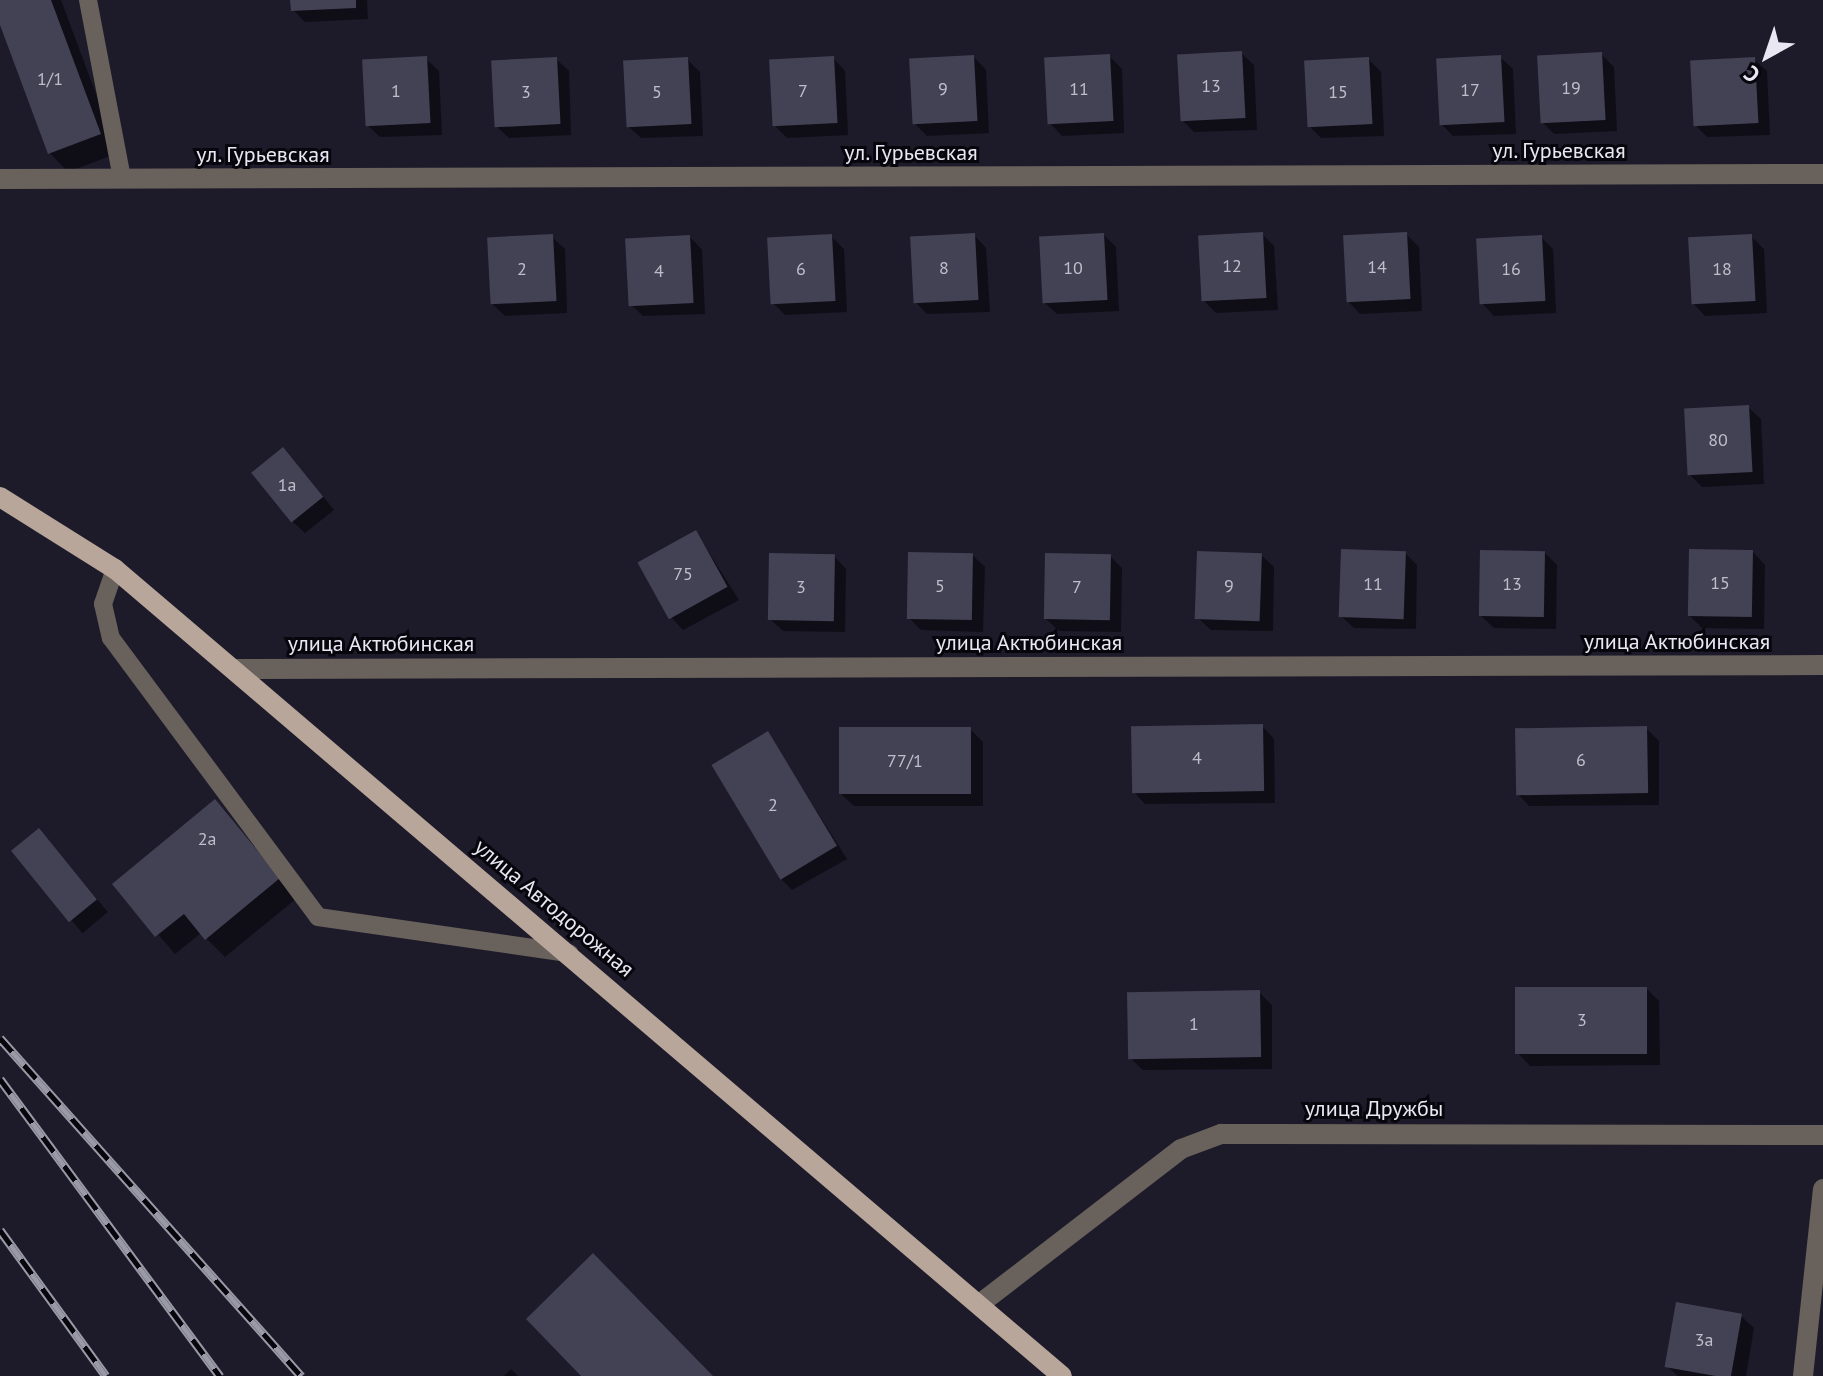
<!DOCTYPE html>
<html>
<head>
<meta charset="utf-8">
<style>
	body { margin:0 }
	#map { position:relative; width:1823px; height:1376px; overflow:hidden; background:#1d1a2a; font-family:"PT Sans",sans-serif }
	div>[style] { position:absolute }
	[style*='--x'] { left:calc(var(--x)*1px); top:calc(var(--y)*1px); width:calc(var(--w)*1px); rotate:calc(var(--a)*1deg) }
	.shadow>* { inset:0; background:#0007; transform-origin:0 0 }
	.building>* { inset:0; background:#434154; transform-origin:0 0 }
	.lane>* { height:18px; margin:-9px; padding:0 9px; transform-origin:9px; border-radius:9px; background:#69615b }
	.street>* { height:20px; margin:-10px; padding:0 10px; transform-origin:10px; border-radius:10px; background:#69615b }
	.primary>* { height:20px; margin:-10px; padding:0 10px; transform-origin:10px; border-radius:10px; background:#b7a699 }
	.rail>* { height:9px; margin-top:-4.5px; transform-origin:0; background:repeating-linear-gradient(90deg,#07060d 0 18px,#9a99a6 0 36px); box-sizing:border-box; border-block:2px solid #9a99a6 }
	span { translate:-50% -50%; white-space:nowrap; text-align:center; line-height:1.15; -webkit-text-stroke:6px #07060d; paint-order:stroke }
	.number-label { font-size:18px; color:#bfbeca }
	.number-label span { -webkit-text-stroke-width:0 }
	.street-label { font-size:22px; color:#e8e7f2 }
	.north { position:absolute; left:1727px; top:16px; width:80px; height:80px; -webkit-text-stroke:6px #07060d; paint-order:stroke; rotate:220deg; font-size:22px; font-weight:700; line-height:32px; text-align:center; color:#e8e7f2 }
	.north::after { content:''; display:block; margin:auto; width:28px; height:36px; background:#e8e7f2; clip-path:polygon(50% 0,100% 100%,50% 72%,0 100%) }
</style>
</head>
<body>
<div id="map">
	<div class="shadow">
		<i style="clip-path:polygon(0 0,61px 0,118px 153px,68px 172px,50px 153px,0 19px)"></i>
		<i style="clip-path:polygon(292px 0,367px 0,368px 19px,305px 22px,293px 10px)"></i>
		<i style="clip-path:polygon(1241px 53px,1254px 65px,1257px 130px,1194px 132px,1182px 120px)"></i>
		<i style="clip-path:polygon(1601px 54px,1614px 67px,1617px 131px,1554px 134px,1542px 122px)"></i>
		<i style="clip-path:polygon(1109px 56px,1122px 69px,1124px 133px,1062px 136px,1050px 123px)"></i>
		<i style="clip-path:polygon(974px 57px,986px 70px,989px 133px,927px 136px,914px 123px)"></i>
		<i style="clip-path:polygon(1500px 57px,1513px 69px,1516px 134px,1453px 136px,1441px 124px)"></i>
		<i style="clip-path:polygon(833px 58px,845px 71px,848px 135px,787px 138px,774px 125px)"></i>
		<i style="clip-path:polygon(426px 59px,439px 71px,442px 135px,380px 137px,367px 125px)"></i>
		<i style="clip-path:polygon(556px 59px,569px 71px,571px 135px,509px 138px,496px 126px)"></i>
		<i style="clip-path:polygon(687px 59px,700px 72px,703px 136px,641px 138px,628px 126px)"></i>
		<i style="clip-path:polygon(1368px 59px,1381px 72px,1384px 136px,1321px 138px,1309px 126px)"></i>
		<i style="clip-path:polygon(1754px 59px,1767px 71px,1770px 135px,1707px 137px,1695px 125px)"></i>
		<i style="clip-path:polygon(1262px 234px,1274px 246px,1278px 310px,1216px 313px,1203px 300px)"></i>
		<i style="clip-path:polygon(1406px 234px,1419px 247px,1422px 311px,1360px 314px,1348px 301px)"></i>
		<i style="clip-path:polygon(974px 235px,986px 248px,990px 312px,927px 314px,915px 302px)"></i>
		<i style="clip-path:polygon(1104px 235px,1116px 247px,1119px 311px,1057px 314px,1044px 302px)"></i>
		<i style="clip-path:polygon(831px 236px,844px 249px,847px 312px,785px 315px,773px 303px)"></i>
		<i style="clip-path:polygon(1751px 236px,1764px 249px,1767px 313px,1705px 316px,1693px 303px)"></i>
		<i style="clip-path:polygon(552px 237px,565px 249px,567px 313px,505px 316px,492px 304px)"></i>
		<i style="clip-path:polygon(690px 237px,702px 250px,705px 314px,643px 316px,630px 304px)"></i>
		<i style="clip-path:polygon(1541px 237px,1553px 249px,1556px 313px,1494px 316px,1482px 303px)"></i>
		<i style="clip-path:polygon(1748px 407px,1761px 419px,1764px 484px,1702px 487px,1689px 474px)"></i>
		<i style="clip-path:polygon(295px 462px,334px 510px,305px 533px,292px 521px)"></i>
		<i style="clip-path:polygon(696px 532px,739px 600px,683px 630px,671px 617px)"></i>
		<i style="clip-path:polygon(1753px 552px,1765px 565px,1764px 629px,1702px 628px,1689px 615px)"></i>
		<i style="clip-path:polygon(1405px 553px,1417px 565px,1416px 629px,1354px 628px,1341px 616px)"></i>
		<i style="clip-path:polygon(1545px 553px,1557px 565px,1556px 629px,1494px 628px,1481px 616px)"></i>
		<i style="clip-path:polygon(972px 555px,985px 567px,983px 632px,921px 630px,909px 618px)"></i>
		<i style="clip-path:polygon(1261px 555px,1274px 567px,1273px 631px,1211px 630px,1198px 618px)"></i>
		<i style="clip-path:polygon(834px 556px,846px 569px,845px 632px,783px 631px,770px 619px)"></i>
		<i style="clip-path:polygon(1110px 556px,1122px 568px,1121px 632px,1059px 631px,1046px 619px)"></i>
		<i style="clip-path:polygon(1262px 726px,1274px 739px,1275px 803px,1145px 804px,1133px 791px)"></i>
		<i style="clip-path:polygon(1646px 728px,1659px 741px,1659px 805px,1529px 806px,1517px 793px)"></i>
		<i style="clip-path:polygon(970px 729px,983px 742px,983px 806px,854px 806px,841px 794px)"></i>
		<i style="clip-path:polygon(768px 734px,847px 859px,792px 890px,780px 878px)"></i>
		<i style="clip-path:polygon(215px 802px,297px 898px,225px 957px,201px 933px,175px 954px,115px 884px)"></i>
		<i style="left:39px;top:830px;width:107px;height:33px;rotate:50deg"></i>
		<i style="clip-path:polygon(1647px 989px,1659px 1001px,1660px 1065px,1530px 1066px,1518px 1053px)"></i>
		<i style="clip-path:polygon(1259px 992px,1272px 1005px,1272px 1069px,1143px 1070px,1130px 1058px)"></i>
		<i style="clip-path:polygon(1741px 1316px,1754px 1328px,1746px 1376px,1678px 1376px,1667px 1366px)"></i>
		<i style="clip-path:polygon(511px 1369px,518px 1376px,504px 1376px)"></i>
	</div>
	<div class="building">
		<i style="clip-path:polygon(0 0,51px 0,101px 134px,48px 154px,0 25px)"></i>
		<i style="clip-path:polygon(290px 0,356px 0,356px 8px,291px 11px)"></i>
		<i style="left:1242px;top:51px;width:67px;height:65px;rotate:87deg"></i>
		<i style="left:1602px;top:52px;width:68px;height:65px;rotate:87deg"></i>
		<i style="left:1110px;top:54px;width:67px;height:66px;rotate:87deg"></i>
		<i style="left:974px;top:55px;width:66px;height:65px;rotate:87deg"></i>
		<i style="left:1501px;top:55px;width:67px;height:65px;rotate:87deg"></i>
		<i style="left:427px;top:56px;width:67px;height:65px;rotate:87deg"></i>
		<i style="left:834px;top:56px;width:67px;height:65px;rotate:87deg"></i>
		<i style="left:557px;top:57px;width:67px;height:66px;rotate:87deg"></i>
		<i style="left:688px;top:57px;width:67px;height:65px;rotate:87deg"></i>
		<i style="left:1369px;top:57px;width:67px;height:65px;rotate:87deg"></i>
		<i style="left:1755px;top:57px;width:66px;height:65px;rotate:87deg"></i>
		<i style="left:1263px;top:232px;width:66px;height:65px;rotate:87deg"></i>
		<i style="left:1407px;top:232px;width:67px;height:64px;rotate:87deg"></i>
		<i style="left:975px;top:233px;width:67px;height:65px;rotate:87deg"></i>
		<i style="left:1104px;top:233px;width:67px;height:65px;rotate:87deg"></i>
		<i style="left:553px;top:234px;width:67px;height:66px;rotate:87deg"></i>
		<i style="left:832px;top:234px;width:67px;height:65px;rotate:87deg"></i>
		<i style="left:1752px;top:234px;width:67px;height:64px;rotate:87deg"></i>
		<i style="left:690px;top:235px;width:68px;height:65px;rotate:87deg"></i>
		<i style="left:1542px;top:235px;width:66px;height:66px;rotate:87deg"></i>
		<i style="left:1749px;top:405px;width:67px;height:65px;rotate:87deg"></i>
		<i style="left:283px;top:447px;width:64px;height:41px;rotate:51deg"></i>
		<i style="left:696px;top:530px;width:65px;height:67px;rotate:61deg"></i>
		<i style="left:1341px;top:549px;width:65px;height:68px;rotate:2deg"></i>
		<i style="left:1689px;top:549px;width:64px;height:67px;rotate:1deg"></i>
		<i style="left:1480px;top:550px;width:65px;height:66px;rotate:1deg"></i>
		<i style="left:1197px;top:551px;width:65px;height:68px;rotate:2deg"></i>
		<i style="left:908px;top:552px;width:65px;height:67px;rotate:1deg"></i>
		<i style="left:769px;top:553px;width:66px;height:67px;rotate:1deg"></i>
		<i style="left:1045px;top:553px;width:66px;height:66px;rotate:1deg"></i>
		<i style="left:1263px;top:724px;width:67px;height:132px;rotate:89deg"></i>
		<i style="left:1647px;top:726px;width:67px;height:132px;rotate:89deg"></i>
		<i style="left:971px;top:727px;width:67px;height:132px;rotate:90deg"></i>
		<i style="left:768px;top:731px;width:134px;height:66px;rotate:59deg"></i>
		<i style="clip-path:polygon(215px 799px,280px 878px,205px 940px,184px 914px,155px 937px,112px 884px)"></i>
		<i style="left:39px;top:828px;width:92px;height:36px;rotate:51deg"></i>
		<i style="left:1515px;top:987px;width:132px;height:67px"></i>
		<i style="left:1260px;top:990px;width:67px;height:133px;rotate:89deg"></i>
		<i style="clip-path:polygon(593px 1253px,713px 1376px,581px 1376px,526px 1319px)"></i>
		<i style="left:1676px;top:1302px;width:67px;height:66px;rotate:10deg"></i>
	</div>
	<div class="lane">
		<i style="--x:88;--y:0;--w:182;--a:79.2"></i>
		<i style="--x:115;--y:569;--w:37;--a:109"></i>
		<i style="--x:103;--y:604;--w:35;--a:77"></i>
		<i style="--x:111;--y:638;--w:347;--a:53.4"></i>
		<i style="--x:318;--y:917;--w:254;--a:8.2"></i>
	</div>
	<div class="street">
		<i style="--x:0;--y:179;--w:1823;--a:-0.16"></i>
		<i style="--x:235;--y:669;--w:1588;--a:-0.14"></i>
		<i style="--x:981;--y:1303;--w:252;--a:-37.6"></i>
		<i style="--x:1181;--y:1149;--w:43;--a:-20.6"></i>
		<i style="--x:1221;--y:1134;--w:602;--a:0.1"></i>
		<i style="--x:1803;--y:1376;--w:188;--a:-83.9"></i>
	</div>
	<div class="primary">
		<i style="--x:0;--y:497;--w:136;--a:32.1"></i>
		<i style="--x:115;--y:569;--w:1244;--a:40.44"></i>
	</div>
	<div class="rail">
		<i style="--x:0;--y:1038;--w:453;--a:48.3"></i>
		<i style="--x:0;--y:1079;--w:370;--a:53.5"></i>
		<i style="--x:0;--y:1230;--w:180;--a:54"></i>
	</div>
	<div class="number-label">
		<span style="left:50px;top:79px">1/1</span>
		<span style="left:1211px;top:86px">13</span>
		<span style="left:1571px;top:88px">19</span>
		<span style="left:943px;top:89px">9</span>
		<span style="left:1079px;top:89px">11</span>
		<span style="left:1470px;top:90px">17</span>
		<span style="left:396px;top:91px">1</span>
		<span style="left:803px;top:91px">7</span>
		<span style="left:526px;top:92px">3</span>
		<span style="left:657px;top:92px">5</span>
		<span style="left:1338px;top:92px">15</span>
		<span style="left:1232px;top:266px">12</span>
		<span style="left:1377px;top:267px">14</span>
		<span style="left:944px;top:268px">8</span>
		<span style="left:1073px;top:268px">10</span>
		<span style="left:522px;top:269px">2</span>
		<span style="left:801px;top:269px">6</span>
		<span style="left:1511px;top:269px">16</span>
		<span style="left:1722px;top:269px">18</span>
		<span style="left:659px;top:271px">4</span>
		<span style="left:1718px;top:440px">80</span>
		<span style="left:287px;top:485px">1а</span>
		<span style="left:683px;top:574px">75</span>
		<span style="left:1720px;top:583px">15</span>
		<span style="left:1373px;top:584px">11</span>
		<span style="left:1512px;top:584px">13</span>
		<span style="left:940px;top:586px">5</span>
		<span style="left:1229px;top:586px">9</span>
		<span style="left:801px;top:587px">3</span>
		<span style="left:1077px;top:587px">7</span>
		<span style="left:1197px;top:758px">4</span>
		<span style="left:1581px;top:760px">6</span>
		<span style="left:905px;top:761px">77/1</span>
		<span style="left:773px;top:805px">2</span>
		<span style="left:207px;top:839px">2а</span>
		<span style="left:1582px;top:1020px">3</span>
		<span style="left:1194px;top:1024px">1</span>
		<span style="left:1704px;top:1340px">3а</span>
	</div>
	<div class="street-label">
		<span style="left:1559px;top:151px">ул. Гурьевская</span>
		<span style="left:911px;top:153px">ул. Гурьевская</span>
		<span style="left:263px;top:155px">ул. Гурьевская</span>
		<span style="left:1677px;top:642px">улица Актюбинская</span>
		<span style="left:1029px;top:643px">улица Актюбинская</span>
		<span style="left:381px;top:644px">улица Актюбинская</span>
		<span style="left:554px;top:908px;rotate:40deg">улица Автодорожная</span>
		<span style="left:1374px;top:1109px">улица Дружбы</span>
	</div>
	<div class="north">С</div>
</div>
</body>
</html>
